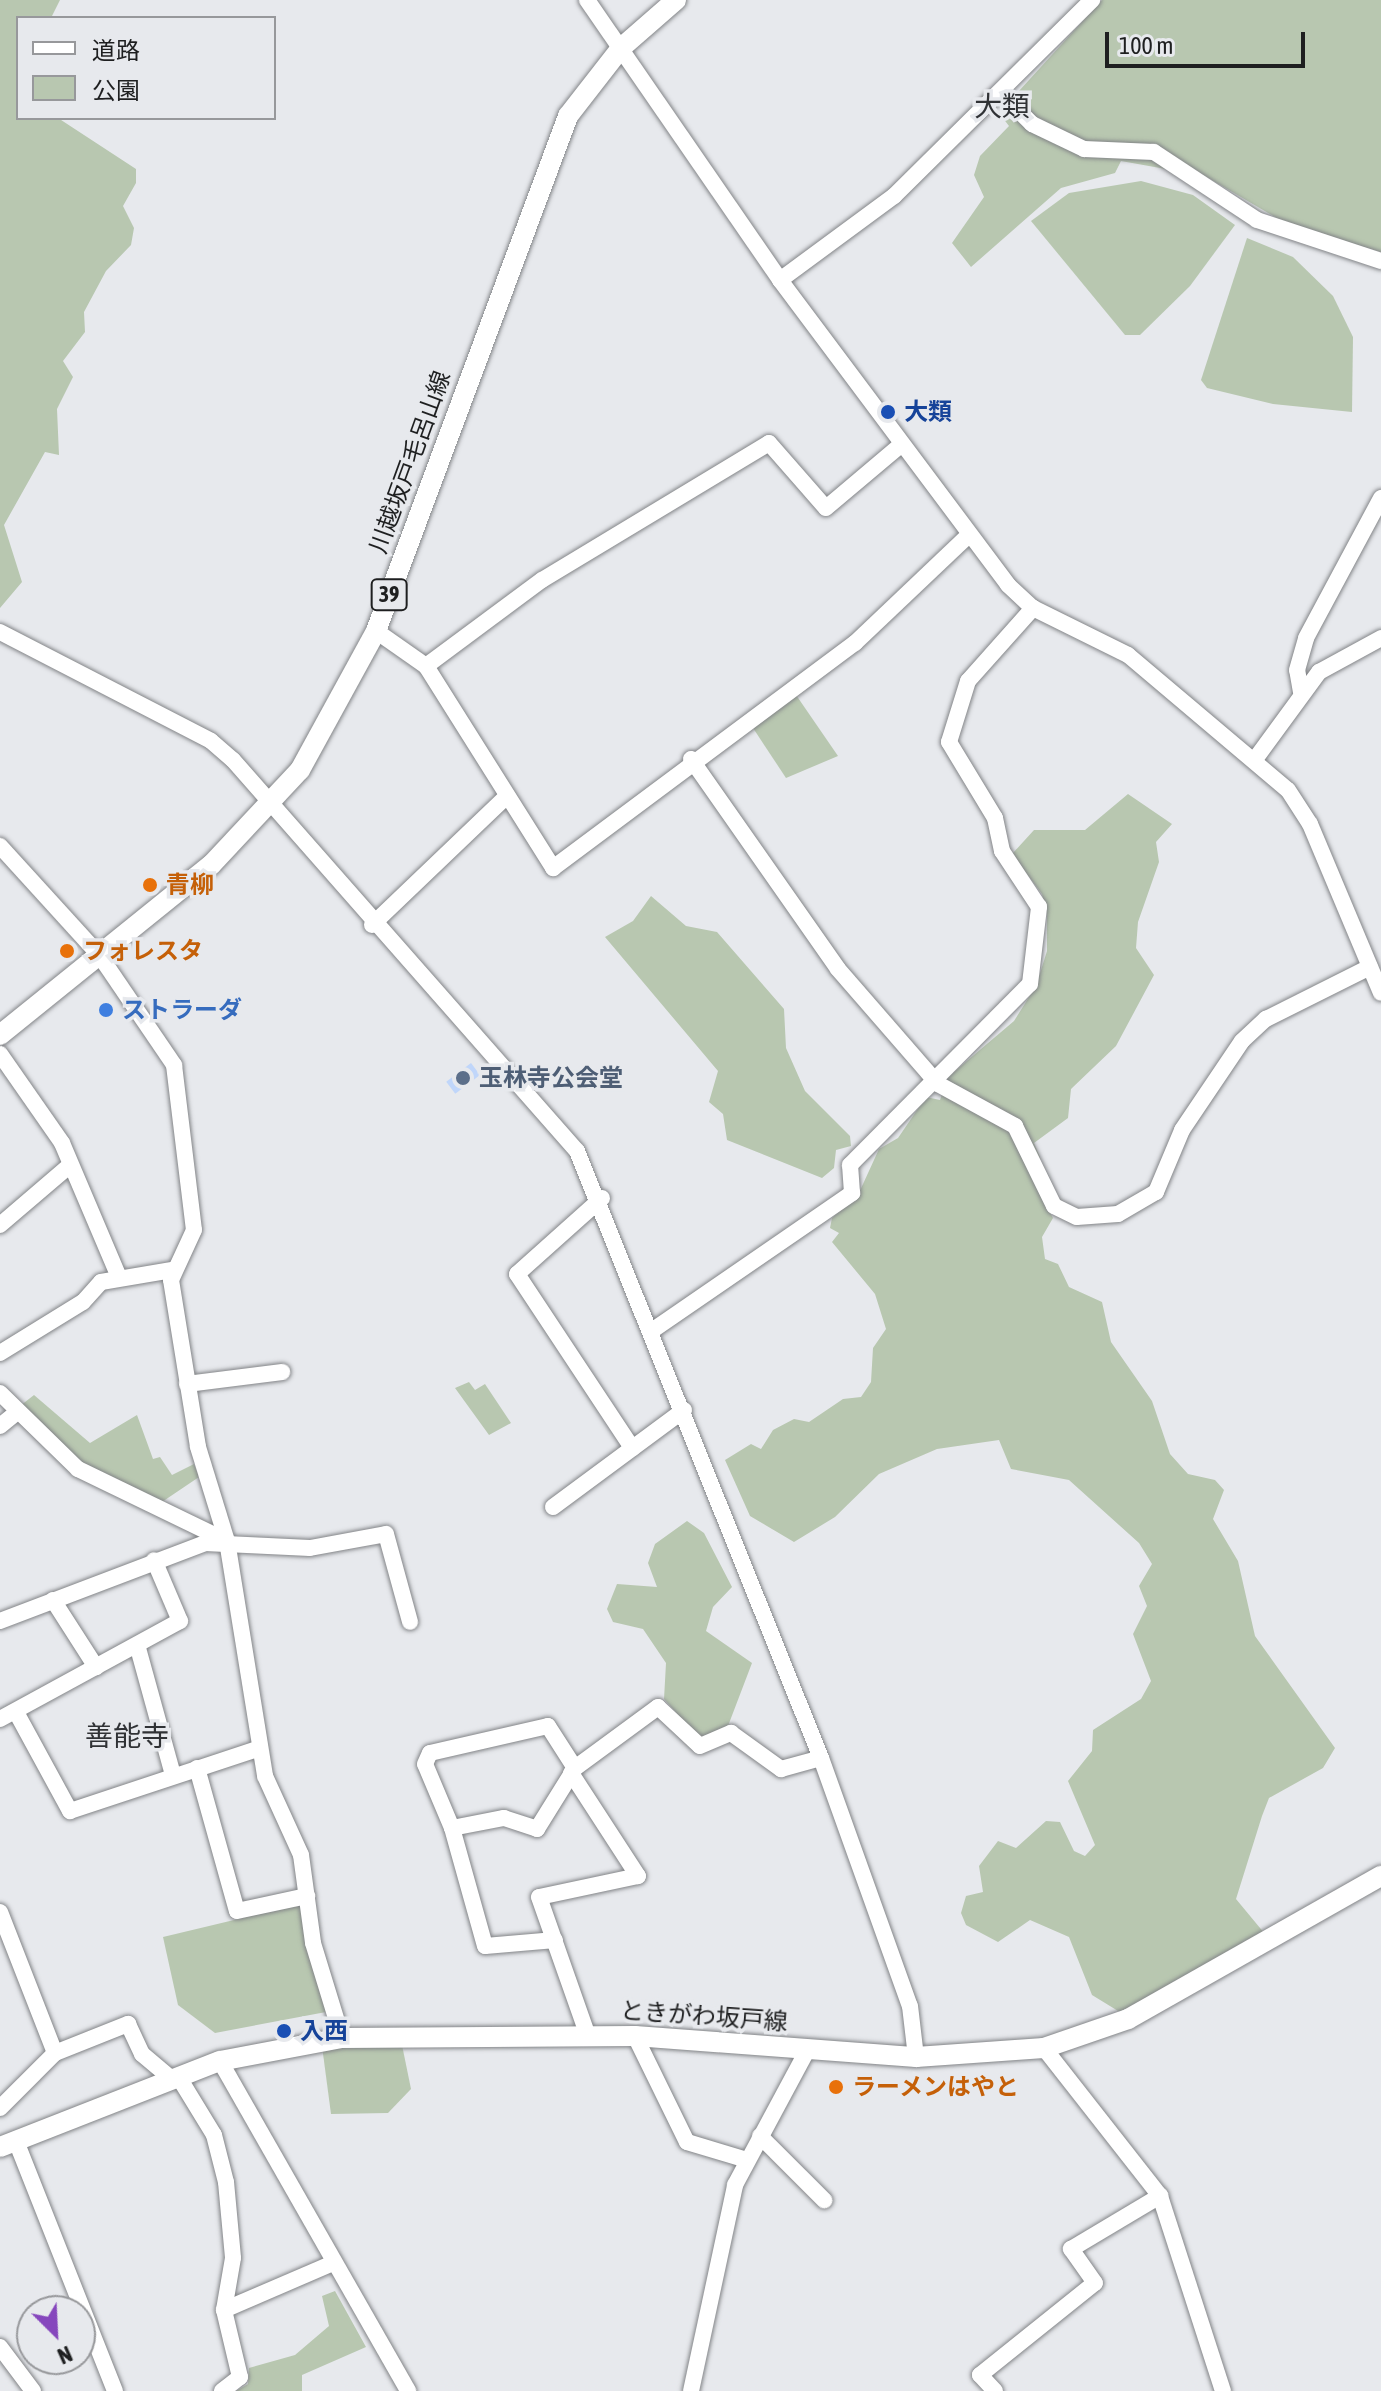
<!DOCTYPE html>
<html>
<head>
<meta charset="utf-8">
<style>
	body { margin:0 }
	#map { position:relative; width:1381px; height:2391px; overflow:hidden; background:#e7e9ed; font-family:"Asap Condensed","Noto Sans JP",sans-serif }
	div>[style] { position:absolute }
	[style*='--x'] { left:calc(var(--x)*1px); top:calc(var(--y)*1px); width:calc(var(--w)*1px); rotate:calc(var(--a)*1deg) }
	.green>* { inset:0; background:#b8c7b0 }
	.building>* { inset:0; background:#c0d6fa; transform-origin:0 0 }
	.roads { filter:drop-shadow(0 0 2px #828487) drop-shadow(0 0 2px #828487) }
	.minor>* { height:16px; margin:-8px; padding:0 8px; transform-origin:8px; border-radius:8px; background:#fff }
	.major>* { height:20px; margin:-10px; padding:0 10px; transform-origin:10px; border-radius:10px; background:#fff }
	.dots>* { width:22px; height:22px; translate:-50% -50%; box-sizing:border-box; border:4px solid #e7e9ed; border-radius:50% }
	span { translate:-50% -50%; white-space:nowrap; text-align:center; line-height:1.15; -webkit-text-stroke:7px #e7e9ed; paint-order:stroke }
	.shield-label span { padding:2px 6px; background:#e7e9ed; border:2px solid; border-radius:6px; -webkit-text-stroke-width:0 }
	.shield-label { font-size:22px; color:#1e1f20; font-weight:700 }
	.transit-label { font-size:24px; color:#164399; font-weight:700 }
	.left { translate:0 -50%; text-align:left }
	.street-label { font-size:24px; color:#1e1f20 }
	.food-label { font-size:24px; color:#c56008; font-weight:700 }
	.shop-label { font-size:24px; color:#366cbe; font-weight:700 }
	.service-label { font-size:24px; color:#4e5e75; font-weight:700 }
	.quarter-label { font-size:28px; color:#303235 }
	.legend { position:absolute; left:16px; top:16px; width:260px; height:104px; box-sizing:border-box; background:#e7e9ed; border:2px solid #97989b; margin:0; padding:10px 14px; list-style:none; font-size:24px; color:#1e1f20 }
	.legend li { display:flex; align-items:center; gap:16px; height:40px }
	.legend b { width:40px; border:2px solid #97989b }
	.north { position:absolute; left:16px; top:2295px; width:80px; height:80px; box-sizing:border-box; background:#e7e9ed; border:2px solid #97989b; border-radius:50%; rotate:156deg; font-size:22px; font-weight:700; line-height:32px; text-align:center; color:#1e1f20 }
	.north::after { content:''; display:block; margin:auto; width:28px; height:36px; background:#8647bd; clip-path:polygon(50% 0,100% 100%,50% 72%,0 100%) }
	.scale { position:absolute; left:1105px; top:32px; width:200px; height:36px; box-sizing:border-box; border:4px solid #1e1f20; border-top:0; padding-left:10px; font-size:24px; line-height:28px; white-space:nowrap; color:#1e1f20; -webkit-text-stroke:6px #e7e9ed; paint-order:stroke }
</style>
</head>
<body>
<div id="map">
	<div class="green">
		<i style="clip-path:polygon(0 0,60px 0,51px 18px,18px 18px,18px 118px,58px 118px,136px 169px,136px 183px,123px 206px,134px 228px,131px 245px,106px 271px,84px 312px,85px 332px,63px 361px,73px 377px,57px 409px,59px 455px,45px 452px,4px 525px,22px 582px,0 608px)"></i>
		<i style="clip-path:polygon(1102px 0,1381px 0,1381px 252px,1292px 227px,1205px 176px,1121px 161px,1115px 173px,1061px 188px,971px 267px,952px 243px,984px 197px,974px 175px,980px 156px,1009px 126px,999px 113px)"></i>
		<i style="clip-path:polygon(1141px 181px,1193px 195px,1235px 225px,1190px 286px,1140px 335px,1125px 335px,1031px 221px,1069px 193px)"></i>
		<i style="clip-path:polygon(1247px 238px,1293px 257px,1333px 296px,1353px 337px,1352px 412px,1273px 404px,1207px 388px,1201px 380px)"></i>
		<i style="clip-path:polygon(794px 692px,838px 756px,786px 778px,753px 728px)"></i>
		<i style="clip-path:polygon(1128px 794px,1172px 824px,1156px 842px,1159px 862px,1138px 922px,1136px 948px,1154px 975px,1116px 1046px,1071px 1089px,1068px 1118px,1034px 1143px,1040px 1157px,1032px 1178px,1053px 1218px,1042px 1237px,1045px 1259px,1058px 1264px,1069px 1287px,1102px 1302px,1111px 1342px,1152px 1401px,1170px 1454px,1188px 1474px,1215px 1480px,1224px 1490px,1213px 1519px,1238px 1561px,1255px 1636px,1335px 1748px,1323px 1768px,1269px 1798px,1262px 1816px,1236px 1899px,1265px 1934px,1123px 2014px,1092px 1995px,1069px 1937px,1030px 1920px,998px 1942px,966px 1925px,961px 1913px,966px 1896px,983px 1892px,979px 1866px,998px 1841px,1016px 1848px,1046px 1821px,1060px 1822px,1074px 1851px,1085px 1856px,1095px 1845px,1068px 1781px,1092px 1751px,1093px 1730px,1141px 1699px,1151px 1681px,1133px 1634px,1147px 1606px,1139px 1586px,1152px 1564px,1139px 1543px,1069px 1480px,1011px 1469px,999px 1440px,937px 1449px,879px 1474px,835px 1517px,794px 1542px,750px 1516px,725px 1460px,751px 1444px,761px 1449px,773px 1430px,794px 1419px,809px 1422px,843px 1399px,861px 1397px,871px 1382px,873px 1348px,886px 1329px,875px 1294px,832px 1242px,839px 1233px,830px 1228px,832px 1218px,858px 1195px,879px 1149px,898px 1138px,926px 1097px,940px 1100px,948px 1077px,1014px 1021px,1036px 986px,1047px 951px,1047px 914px,1042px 894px,1012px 854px,1034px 830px,1085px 830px)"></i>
		<i style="clip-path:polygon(651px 896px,686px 926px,717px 932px,784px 1009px,786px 1048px,805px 1091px,850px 1136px,851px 1146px,836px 1150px,834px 1168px,822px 1178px,727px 1140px,723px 1114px,709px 1102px,718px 1071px,605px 937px,633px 921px)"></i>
		<i style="clip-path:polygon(469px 1382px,475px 1390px,485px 1384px,511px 1423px,489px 1435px,455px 1388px)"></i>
		<i style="clip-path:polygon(34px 1395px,90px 1443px,137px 1415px,153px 1459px,160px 1457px,172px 1475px,194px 1464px,199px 1477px,159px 1504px,87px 1467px,20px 1406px)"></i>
		<i style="clip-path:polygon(687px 1521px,704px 1533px,732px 1587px,713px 1607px,706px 1631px,752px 1663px,728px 1726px,700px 1739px,664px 1699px,666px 1663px,643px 1629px,613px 1622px,607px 1609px,617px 1584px,657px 1587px,648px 1563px,655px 1544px)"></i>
		<i style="clip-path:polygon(301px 1904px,326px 2012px,215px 2033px,178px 2005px,163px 1937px)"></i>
		<i style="clip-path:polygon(402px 2045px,411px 2089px,388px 2113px,331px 2114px,322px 2046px)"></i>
		<i style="clip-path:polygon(335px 2291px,366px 2347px,302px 2375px,302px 2391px,236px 2391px,248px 2384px,249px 2368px,295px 2355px,329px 2326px,322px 2296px)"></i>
	</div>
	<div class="building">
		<i style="left:471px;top:1063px;width:15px;height:31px;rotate:53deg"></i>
	</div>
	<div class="roads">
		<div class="minor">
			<i style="--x:587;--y:0;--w:340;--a:55.4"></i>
			<i style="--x:780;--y:280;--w:381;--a:53.2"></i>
			<i style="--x:1008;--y:585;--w:34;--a:43"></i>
			<i style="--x:1033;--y:608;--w:106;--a:26.3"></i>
			<i style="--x:1128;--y:655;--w:209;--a:40.2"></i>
			<i style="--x:1288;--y:790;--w:40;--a:57.1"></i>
			<i style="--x:1310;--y:824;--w:183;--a:67.2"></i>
			<i style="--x:1002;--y:94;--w:42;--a:45"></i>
			<i style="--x:1032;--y:124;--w:58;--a:25.7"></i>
			<i style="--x:1084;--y:149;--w:70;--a:2.5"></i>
			<i style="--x:1154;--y:152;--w:123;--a:33.4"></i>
			<i style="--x:1257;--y:220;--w:131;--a:18.3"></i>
			<i style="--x:780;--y:280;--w:142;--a:-36.4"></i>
			<i style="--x:894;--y:196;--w:279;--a:-44.7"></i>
			<i style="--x:376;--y:631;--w:61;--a:35"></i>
			<i style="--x:426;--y:666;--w:239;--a:57.8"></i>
			<i style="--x:553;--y:868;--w:377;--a:-36.7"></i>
			<i style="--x:855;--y:643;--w:157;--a:-43.5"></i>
			<i style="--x:0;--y:632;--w:237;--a:27.3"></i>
			<i style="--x:211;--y:741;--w:29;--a:41"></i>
			<i style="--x:233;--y:760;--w:521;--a:48.66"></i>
			<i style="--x:577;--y:1151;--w:654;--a:68.1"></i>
			<i style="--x:821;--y:1758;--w:263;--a:70.3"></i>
			<i style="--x:910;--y:2006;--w:51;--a:83.3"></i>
			<i style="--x:426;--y:666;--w:144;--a:-36.6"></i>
			<i style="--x:542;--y:580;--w:265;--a:-31.1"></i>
			<i style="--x:769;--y:443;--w:86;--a:48.8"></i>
			<i style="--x:826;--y:508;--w:99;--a:-40.1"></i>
			<i style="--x:1301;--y:692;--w:22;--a:-100"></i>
			<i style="--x:1297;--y:670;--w:33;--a:-74"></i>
			<i style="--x:1306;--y:638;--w:159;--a:-61.8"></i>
			<i style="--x:1256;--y:758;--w:107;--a:-53.8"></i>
			<i style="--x:1319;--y:672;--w:71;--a:-28.7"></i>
			<i style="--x:691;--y:759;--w:256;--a:55"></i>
			<i style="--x:838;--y:969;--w:152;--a:49"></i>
			<i style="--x:938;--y:1084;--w:88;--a:28.6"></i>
			<i style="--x:1015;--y:1126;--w:89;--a:64"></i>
			<i style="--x:1054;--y:1206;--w:25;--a:26"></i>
			<i style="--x:1077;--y:1217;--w:41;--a:-4.2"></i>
			<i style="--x:1118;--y:1214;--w:44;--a:-30.1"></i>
			<i style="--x:1156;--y:1192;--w:67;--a:-67.2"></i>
			<i style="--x:1182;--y:1130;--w:107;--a:-56"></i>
			<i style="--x:1242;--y:1041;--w:33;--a:-43"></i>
			<i style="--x:1266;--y:1019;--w:116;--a:-26.6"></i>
			<i style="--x:0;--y:846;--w:149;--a:47.7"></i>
			<i style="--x:100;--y:956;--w:132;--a:55.8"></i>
			<i style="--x:174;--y:1065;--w:166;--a:83.1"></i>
			<i style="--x:194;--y:1230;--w:55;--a:114.7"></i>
			<i style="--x:171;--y:1280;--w:169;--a:80.8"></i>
			<i style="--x:198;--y:1447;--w:98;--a:72.9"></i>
			<i style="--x:227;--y:1541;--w:238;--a:80.8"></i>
			<i style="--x:265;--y:1776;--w:87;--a:65.5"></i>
			<i style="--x:301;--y:1855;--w:89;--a:82.2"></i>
			<i style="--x:313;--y:1943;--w:99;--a:73"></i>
			<i style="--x:372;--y:925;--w:187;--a:-43.7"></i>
			<i style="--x:0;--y:1054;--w:108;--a:55.1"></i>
			<i style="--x:62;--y:1143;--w:146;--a:67"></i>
			<i style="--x:602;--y:1198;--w:114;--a:138.2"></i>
			<i style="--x:517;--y:1274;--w:209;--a:56.5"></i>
			<i style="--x:0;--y:1225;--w:89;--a:-40.5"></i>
			<i style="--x:653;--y:1330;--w:242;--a:-34.5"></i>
			<i style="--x:852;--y:1193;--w:28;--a:-94"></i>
			<i style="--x:850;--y:1165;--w:255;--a:-45.2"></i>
			<i style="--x:1030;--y:984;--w:78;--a:-83.3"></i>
			<i style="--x:1039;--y:907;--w:67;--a:-123.5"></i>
			<i style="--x:1002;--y:851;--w:34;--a:-102"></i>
			<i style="--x:995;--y:818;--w:89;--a:-121.2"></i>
			<i style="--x:949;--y:742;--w:64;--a:-72.7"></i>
			<i style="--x:968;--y:681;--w:98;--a:-48.3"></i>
			<i style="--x:0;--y:1353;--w:97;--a:-31.6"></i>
			<i style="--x:83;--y:1302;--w:27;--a:-48"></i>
			<i style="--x:101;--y:1282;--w:72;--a:-9.6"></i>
			<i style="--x:187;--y:1384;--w:96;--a:-7.2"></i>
			<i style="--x:0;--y:1393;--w:109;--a:44.3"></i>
			<i style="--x:78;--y:1469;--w:163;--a:25.8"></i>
			<i style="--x:0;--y:1426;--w:22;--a:-39"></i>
			<i style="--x:553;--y:1507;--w:163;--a:-36.5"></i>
			<i style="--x:53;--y:1600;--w:80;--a:57.3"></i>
			<i style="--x:0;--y:1621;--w:219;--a:-20.8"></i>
			<i style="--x:205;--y:1543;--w:105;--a:2.7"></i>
			<i style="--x:310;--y:1548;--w:77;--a:-10.4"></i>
			<i style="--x:386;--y:1534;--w:91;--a:74.7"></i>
			<i style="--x:138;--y:1648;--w:132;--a:74.6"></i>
			<i style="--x:16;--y:1712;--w:113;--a:61.4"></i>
			<i style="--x:70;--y:1811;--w:200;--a:-18.3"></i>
			<i style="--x:0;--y:1719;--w:205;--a:-28.6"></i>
			<i style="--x:180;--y:1621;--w:66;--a:-113.1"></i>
			<i style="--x:197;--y:1768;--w:148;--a:74.4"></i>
			<i style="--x:237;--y:1911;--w:72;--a:-12.1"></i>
			<i style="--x:571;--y:1773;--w:123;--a:57"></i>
			<i style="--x:638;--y:1876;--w:101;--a:168"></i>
			<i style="--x:539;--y:1897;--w:147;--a:70.6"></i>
			<i style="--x:452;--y:1828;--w:53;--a:-10.9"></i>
			<i style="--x:504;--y:1818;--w:35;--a:18"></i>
			<i style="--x:537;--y:1829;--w:72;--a:-58.1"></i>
			<i style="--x:575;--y:1768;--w:103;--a:-36.3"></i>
			<i style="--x:658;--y:1707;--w:57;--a:42.9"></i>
			<i style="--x:700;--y:1746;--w:34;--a:-23"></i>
			<i style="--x:731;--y:1733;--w:62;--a:35.8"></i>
			<i style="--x:781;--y:1769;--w:41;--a:-15.4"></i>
			<i style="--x:0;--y:1912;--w:151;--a:68.7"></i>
			<i style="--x:555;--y:1940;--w:70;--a:175.1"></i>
			<i style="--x:485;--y:1946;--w:123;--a:-105.6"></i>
			<i style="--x:452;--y:1828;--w:69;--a:-112.9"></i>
			<i style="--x:425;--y:1764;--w:12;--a:-66"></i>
			<i style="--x:430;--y:1753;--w:121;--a:-12.9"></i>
			<i style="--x:548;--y:1726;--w:50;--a:57.3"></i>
			<i style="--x:635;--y:2036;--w:118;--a:63.9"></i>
			<i style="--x:687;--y:2142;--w:63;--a:16.7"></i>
			<i style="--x:1044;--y:2048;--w:188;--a:51.9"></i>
			<i style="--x:1160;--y:2196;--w:205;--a:72.1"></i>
			<i style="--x:220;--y:2061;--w:380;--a:60.3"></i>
			<i style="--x:178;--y:2076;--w:69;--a:58.6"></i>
			<i style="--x:214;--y:2135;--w:49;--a:75.7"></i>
			<i style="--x:226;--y:2182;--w:76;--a:84.7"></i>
			<i style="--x:233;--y:2258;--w:53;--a:99.8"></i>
			<i style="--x:224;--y:2310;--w:69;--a:76.6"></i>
			<i style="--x:240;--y:2377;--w:23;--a:142"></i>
			<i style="--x:0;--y:2108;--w:78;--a:-45"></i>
			<i style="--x:55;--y:2053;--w:79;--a:-21.7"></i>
			<i style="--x:128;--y:2024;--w:33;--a:65"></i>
			<i style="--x:142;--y:2054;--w:39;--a:40"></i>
			<i style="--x:760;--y:2136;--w:91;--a:45"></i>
			<i style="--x:16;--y:2141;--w:269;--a:68.4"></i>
			<i style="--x:224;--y:2310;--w:119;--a:-23.3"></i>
			<i style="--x:0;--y:2347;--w:55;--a:53.1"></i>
			<i style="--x:691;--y:2391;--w:211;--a:-77.9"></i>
			<i style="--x:735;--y:2185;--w:154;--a:-61.8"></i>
			<i style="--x:995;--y:2391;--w:22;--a:-133"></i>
			<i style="--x:980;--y:2375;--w:147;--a:-38.7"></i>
			<i style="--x:1095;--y:2283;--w:42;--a:-125.2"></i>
			<i style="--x:1071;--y:2249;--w:104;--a:-30.8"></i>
		</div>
		<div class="major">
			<i style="--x:0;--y:1035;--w:271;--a:-38.9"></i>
			<i style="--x:211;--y:865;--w:130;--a:-46.9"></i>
			<i style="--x:300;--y:770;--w:158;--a:-61.3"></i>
			<i style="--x:376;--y:631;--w:550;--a:-69.55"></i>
			<i style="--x:568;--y:116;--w:86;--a:-52.1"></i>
			<i style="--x:621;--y:48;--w:73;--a:-41.1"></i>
			<i style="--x:0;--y:2147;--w:236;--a:-21.4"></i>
			<i style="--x:220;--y:2061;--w:124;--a:-10.7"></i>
			<i style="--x:342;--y:2038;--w:293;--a:-0.4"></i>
			<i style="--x:635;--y:2036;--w:282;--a:4.3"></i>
			<i style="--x:916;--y:2057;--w:128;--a:-4"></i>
			<i style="--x:1044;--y:2048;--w:89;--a:-19"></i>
			<i style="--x:1128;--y:2019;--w:291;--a:-29.5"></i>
		</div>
	</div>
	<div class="dots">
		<i style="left:888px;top:412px;background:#1a4fb4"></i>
		<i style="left:150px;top:885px;background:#e8710a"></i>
		<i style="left:67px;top:951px;background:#e8710a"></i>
		<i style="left:106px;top:1010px;background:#3f7fe0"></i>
		<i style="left:463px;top:1078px;background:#5c6f8a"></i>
		<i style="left:284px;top:2031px;background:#1a4fb4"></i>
		<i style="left:836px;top:2087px;background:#e8710a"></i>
	</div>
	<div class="shield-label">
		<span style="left:389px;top:595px">39</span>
	</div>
	<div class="transit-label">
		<span class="left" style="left:904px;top:412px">大類</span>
		<span class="left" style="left:300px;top:2031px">入西</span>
	</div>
	<div class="street-label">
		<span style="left:410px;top:462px;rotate:-70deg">川越坂戸毛呂山線</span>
		<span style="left:704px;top:2016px;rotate:4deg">ときがわ坂戸線</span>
	</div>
	<div class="food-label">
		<span class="left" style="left:166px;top:885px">青柳</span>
		<span class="left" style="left:83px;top:951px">フォレスタ</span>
		<span class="left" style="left:852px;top:2087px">ラーメンはやと</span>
	</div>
	<div class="shop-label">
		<span class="left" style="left:122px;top:1010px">ストラーダ</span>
	</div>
	<div class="service-label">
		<span class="left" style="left:479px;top:1078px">玉林寺公会堂</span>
	</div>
	<div class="quarter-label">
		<span style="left:1002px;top:106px">大類</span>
		<span style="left:127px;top:1736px">善能寺</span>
	</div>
	<ul class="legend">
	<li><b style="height:10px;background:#fff"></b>道路</li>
	<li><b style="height:22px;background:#b8c7b0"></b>公園</li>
	</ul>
	<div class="north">N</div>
	<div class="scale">100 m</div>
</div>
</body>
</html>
